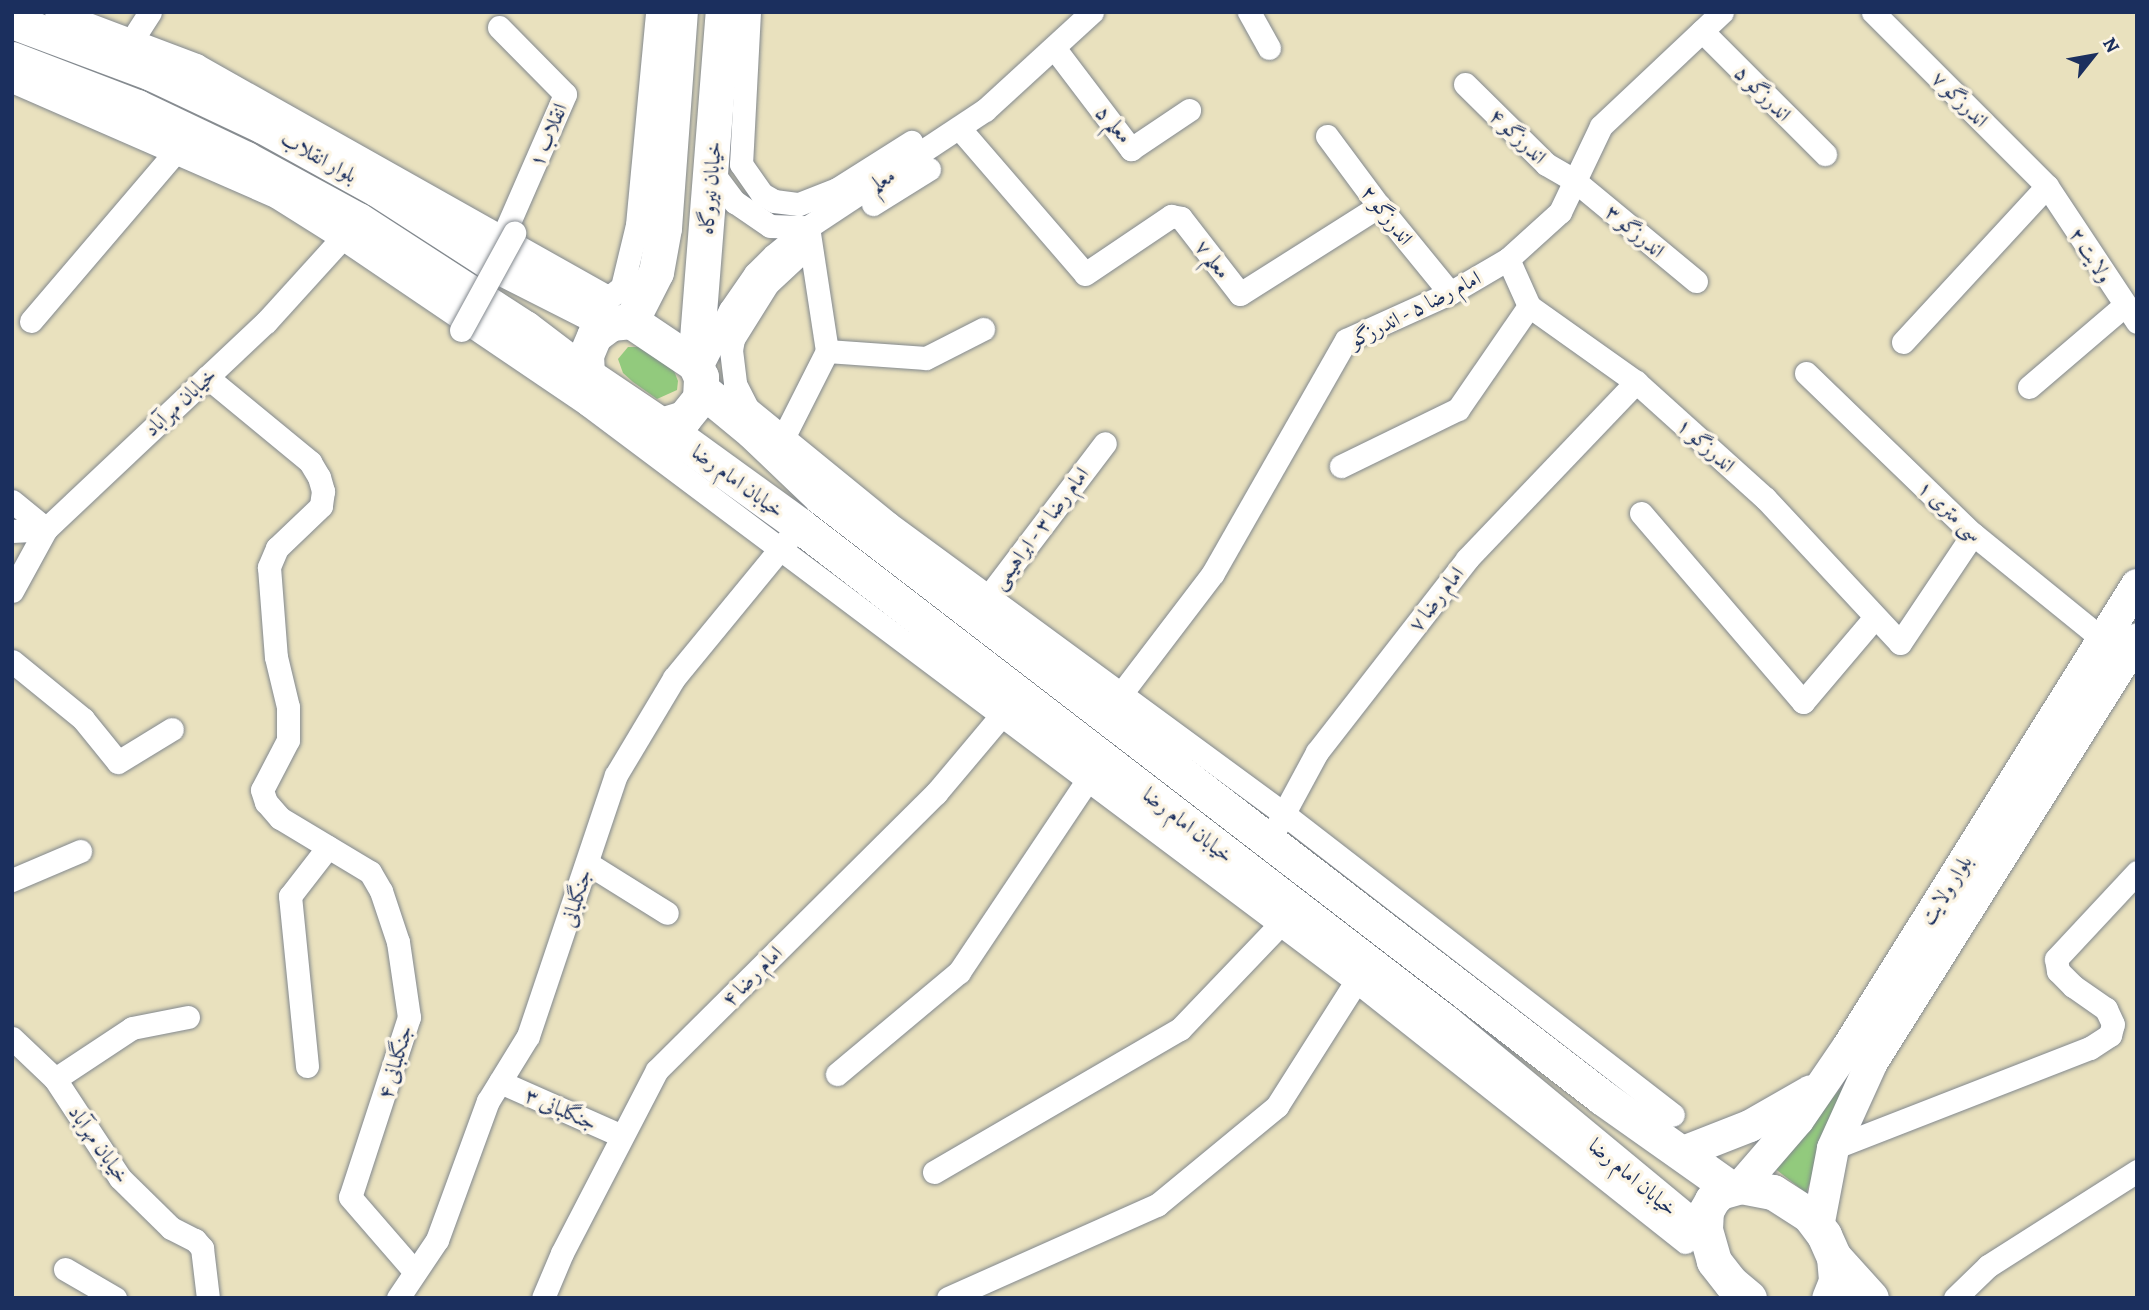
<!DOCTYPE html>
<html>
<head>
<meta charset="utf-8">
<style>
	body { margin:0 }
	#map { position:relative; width:2149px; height:1310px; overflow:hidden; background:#e9e1be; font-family:Alegreya,Amiri,serif }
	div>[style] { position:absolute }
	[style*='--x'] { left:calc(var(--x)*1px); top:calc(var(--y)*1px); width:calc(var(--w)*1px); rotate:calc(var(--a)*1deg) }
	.green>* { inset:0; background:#92ca7d }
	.roads { filter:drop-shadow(0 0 2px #82888e) drop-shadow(0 0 2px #82888e) }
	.street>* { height:23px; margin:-11.5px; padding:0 11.5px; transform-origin:11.5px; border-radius:11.5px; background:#fff }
	.secondary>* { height:32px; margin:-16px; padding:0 16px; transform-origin:16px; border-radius:16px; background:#fff }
	.primary>* { height:35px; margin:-17.5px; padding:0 17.5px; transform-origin:17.5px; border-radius:17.5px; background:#fff }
	.bridges { filter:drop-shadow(0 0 2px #82888e) drop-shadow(0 0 2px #82888e) }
	.street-bridge>* { height:23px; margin:-11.5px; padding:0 11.5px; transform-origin:11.5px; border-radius:11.5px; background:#fff }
	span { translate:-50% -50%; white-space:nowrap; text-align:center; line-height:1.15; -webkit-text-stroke:7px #fcf5e5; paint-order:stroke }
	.street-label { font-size:21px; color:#1b2f5e }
	.frame { position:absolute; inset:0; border:14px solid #1b2f5e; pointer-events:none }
	.north { position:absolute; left:2058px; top:21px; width:70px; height:70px; -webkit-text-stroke:5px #fcf5e5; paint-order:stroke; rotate:59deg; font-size:19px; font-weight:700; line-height:28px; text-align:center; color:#1b2f5e }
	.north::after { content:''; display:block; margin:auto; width:24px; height:32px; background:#1b2f5e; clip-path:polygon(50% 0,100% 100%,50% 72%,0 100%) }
</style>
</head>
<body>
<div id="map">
	<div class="green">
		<i style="clip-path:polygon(628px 347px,646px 347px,671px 363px,678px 381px,677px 390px,657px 399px,633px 382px,623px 373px,618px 359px)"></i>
		<i style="clip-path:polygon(1848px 1080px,1806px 1193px,1773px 1167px)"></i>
	</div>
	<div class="roads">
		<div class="street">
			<i style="--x:56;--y:12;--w:150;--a:20.7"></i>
			<i style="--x:196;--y:65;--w:469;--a:29.4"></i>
			<i style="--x:605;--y:295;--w:7;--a:0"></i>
			<i style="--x:612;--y:295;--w:13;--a:-39"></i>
			<i style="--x:622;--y:287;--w:64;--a:-76.4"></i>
			<i style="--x:637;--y:225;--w:214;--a:-84.6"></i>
			<i style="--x:749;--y:12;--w:152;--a:93"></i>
			<i style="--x:741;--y:164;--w:37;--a:55"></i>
			<i style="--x:762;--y:194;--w:14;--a:30"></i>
			<i style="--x:774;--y:201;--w:25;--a:7"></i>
			<i style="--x:799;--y:204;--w:41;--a:-21.5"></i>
			<i style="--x:837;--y:189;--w:88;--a:-32.4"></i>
			<i style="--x:1249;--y:12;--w:41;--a:60.9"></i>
			<i style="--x:1873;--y:12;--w:246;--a:45"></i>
			<i style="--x:2047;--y:186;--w:163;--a:56.5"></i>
			<i style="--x:1702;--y:31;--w:174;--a:45"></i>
			<i style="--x:1055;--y:49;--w:126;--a:52.8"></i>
			<i style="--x:1131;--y:149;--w:70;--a:-33.9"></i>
			<i style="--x:125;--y:51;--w:46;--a:-57.3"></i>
			<i style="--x:12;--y:81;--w:289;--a:23.6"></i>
			<i style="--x:277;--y:197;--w:77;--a:32.2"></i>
			<i style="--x:342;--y:238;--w:296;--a:34.1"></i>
			<i style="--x:587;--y:404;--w:961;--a:36.88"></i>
			<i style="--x:1356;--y:981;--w:420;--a:38.4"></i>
			<i style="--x:1465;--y:84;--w:114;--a:44.6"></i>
			<i style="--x:1546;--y:164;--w:34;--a:30"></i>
			<i style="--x:1575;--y:181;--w:157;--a:39.6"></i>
			<i style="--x:960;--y:129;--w:191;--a:49.2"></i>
			<i style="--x:1085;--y:274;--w:104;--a:-34"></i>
			<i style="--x:1171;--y:216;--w:10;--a:11"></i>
			<i style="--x:1181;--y:218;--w:96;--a:52.2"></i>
			<i style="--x:1240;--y:294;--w:165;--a:-32.3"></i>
			<i style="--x:1327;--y:136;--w:87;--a:53.4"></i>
			<i style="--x:1379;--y:206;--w:112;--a:50.8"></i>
			<i style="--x:712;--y:172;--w:38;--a:53"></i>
			<i style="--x:735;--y:202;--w:42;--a:34.4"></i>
			<i style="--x:770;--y:226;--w:38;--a:2"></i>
			<i style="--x:873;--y:204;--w:66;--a:-32"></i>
			<i style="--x:497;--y:250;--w:170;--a:-66.4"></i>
			<i style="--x:565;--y:94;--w:94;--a:-134.6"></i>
			<i style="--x:795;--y:258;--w:37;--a:137"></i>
			<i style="--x:768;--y:283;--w:66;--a:122"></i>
			<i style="--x:733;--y:339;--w:11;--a:100"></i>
			<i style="--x:731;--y:350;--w:34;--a:83"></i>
			<i style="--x:735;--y:384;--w:27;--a:63"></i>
			<i style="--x:747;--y:408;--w:182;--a:39.2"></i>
			<i style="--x:888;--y:523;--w:498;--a:36.3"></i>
			<i style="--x:1289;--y:818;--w:485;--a:37.7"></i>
			<i style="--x:1508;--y:259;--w:51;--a:65.9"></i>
			<i style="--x:1529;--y:306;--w:131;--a:35.4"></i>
			<i style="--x:1636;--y:382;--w:173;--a:42"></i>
			<i style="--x:1765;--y:498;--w:198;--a:47"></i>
			<i style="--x:1900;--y:643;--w:131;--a:-56.2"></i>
			<i style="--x:31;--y:321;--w:234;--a:-49.5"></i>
			<i style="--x:1903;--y:342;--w:212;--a:-47.3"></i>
			<i style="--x:827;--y:351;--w:99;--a:4"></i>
			<i style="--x:926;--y:358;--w:64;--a:-27"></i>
			<i style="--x:701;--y:367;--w:64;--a:-63"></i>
			<i style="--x:730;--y:310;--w:44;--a:-55.2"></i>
			<i style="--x:755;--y:274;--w:27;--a:-45"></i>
			<i style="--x:774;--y:255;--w:44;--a:-39.5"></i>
			<i style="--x:808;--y:227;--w:212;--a:-33.5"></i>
			<i style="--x:985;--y:110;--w:145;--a:-42.5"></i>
			<i style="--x:1806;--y:373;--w:232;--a:44"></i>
			<i style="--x:1973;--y:534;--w:166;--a:39.1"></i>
			<i style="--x:207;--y:377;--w:134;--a:39.5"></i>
			<i style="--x:310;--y:462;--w:17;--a:59"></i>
			<i style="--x:319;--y:477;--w:15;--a:74"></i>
			<i style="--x:323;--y:491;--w:15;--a:98"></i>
			<i style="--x:321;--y:506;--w:61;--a:136.3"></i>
			<i style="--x:277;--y:548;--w:21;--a:113"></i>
			<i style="--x:269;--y:567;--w:90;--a:85.6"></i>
			<i style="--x:276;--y:657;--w:51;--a:76.5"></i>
			<i style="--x:288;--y:707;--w:33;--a:90"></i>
			<i style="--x:288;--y:740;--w:56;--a:117.5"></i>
			<i style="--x:262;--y:790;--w:13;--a:72"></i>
			<i style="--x:266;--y:802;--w:21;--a:49"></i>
			<i style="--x:280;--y:818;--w:105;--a:31"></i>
			<i style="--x:370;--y:872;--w:22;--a:60"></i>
			<i style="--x:381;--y:891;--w:54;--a:71.6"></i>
			<i style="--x:398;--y:942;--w:76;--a:81.7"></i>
			<i style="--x:409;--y:1017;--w:189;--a:108.1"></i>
			<i style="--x:350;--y:1197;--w:99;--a:49.1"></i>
			<i style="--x:2029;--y:387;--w:125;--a:-40.5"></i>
			<i style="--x:778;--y:448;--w:109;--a:-63.2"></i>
			<i style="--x:827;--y:351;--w:125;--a:-98.7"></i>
			<i style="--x:1341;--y:466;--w:130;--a:-26"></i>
			<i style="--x:1458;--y:409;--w:125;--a:-55.4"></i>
			<i style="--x:12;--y:501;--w:44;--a:39.5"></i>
			<i style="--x:1641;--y:513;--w:249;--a:49.4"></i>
			<i style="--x:1803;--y:702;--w:111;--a:-49.7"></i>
			<i style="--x:12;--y:531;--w:34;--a:-3"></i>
			<i style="--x:12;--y:591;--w:71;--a:-61.3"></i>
			<i style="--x:46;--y:529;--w:302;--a:-43.3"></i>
			<i style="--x:266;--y:322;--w:128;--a:-47.8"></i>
			<i style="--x:979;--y:609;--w:208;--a:-52.8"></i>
			<i style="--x:12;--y:661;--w:92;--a:39.2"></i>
			<i style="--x:83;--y:719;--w:55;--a:50.9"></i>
			<i style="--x:118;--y:762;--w:63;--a:-31.4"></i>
			<i style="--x:1111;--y:707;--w:168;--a:-52.7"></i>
			<i style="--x:1213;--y:573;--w:268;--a:-60.3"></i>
			<i style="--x:1346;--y:340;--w:114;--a:-24.3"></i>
			<i style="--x:1450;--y:293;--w:67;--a:-30.4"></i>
			<i style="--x:1508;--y:259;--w:70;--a:-42.1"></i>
			<i style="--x:1560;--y:212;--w:95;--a:-64.5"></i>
			<i style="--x:1601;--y:126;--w:166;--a:-43.3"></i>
			<i style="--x:1277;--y:826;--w:84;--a:-61.6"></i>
			<i style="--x:1317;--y:752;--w:244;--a:-52.1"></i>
			<i style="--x:1467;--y:559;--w:245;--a:-46.3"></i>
			<i style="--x:587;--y:863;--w:94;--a:32"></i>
			<i style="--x:12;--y:880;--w:74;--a:-23.1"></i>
			<i style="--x:12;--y:1038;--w:59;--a:43.6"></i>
			<i style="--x:55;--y:1079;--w:118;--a:56.7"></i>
			<i style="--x:120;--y:1178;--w:71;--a:44.4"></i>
			<i style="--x:171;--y:1228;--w:27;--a:27"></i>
			<i style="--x:195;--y:1240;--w:11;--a:49"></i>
			<i style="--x:202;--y:1248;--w:50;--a:83.2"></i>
			<i style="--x:307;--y:1066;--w:171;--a:-95.7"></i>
			<i style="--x:290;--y:896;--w:62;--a:-52.2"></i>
			<i style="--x:837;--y:1074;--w:159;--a:-39.9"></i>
			<i style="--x:959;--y:972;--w:247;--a:-56.2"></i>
			<i style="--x:55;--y:1079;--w:92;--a:-33.5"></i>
			<i style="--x:132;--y:1028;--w:57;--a:-11.1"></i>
			<i style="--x:500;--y:1082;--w:133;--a:23.9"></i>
			<i style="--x:1833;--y:1148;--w:276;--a:-21.3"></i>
			<i style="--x:2090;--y:1048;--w:24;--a:-33"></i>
			<i style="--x:2110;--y:1035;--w:11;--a:-75"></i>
			<i style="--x:2113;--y:1024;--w:17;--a:-115"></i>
			<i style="--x:2106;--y:1009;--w:40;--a:-145.1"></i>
			<i style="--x:2073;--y:986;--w:21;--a:-135"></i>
			<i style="--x:2058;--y:971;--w:12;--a:-99"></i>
			<i style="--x:2056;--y:959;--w:119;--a:-47"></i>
			<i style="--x:934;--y:1172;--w:285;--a:-30.2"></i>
			<i style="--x:1180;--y:1029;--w:161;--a:-46.3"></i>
			<i style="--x:65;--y:1269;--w:58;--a:30.1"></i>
			<i style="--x:398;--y:1298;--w:70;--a:-56.1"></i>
			<i style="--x:437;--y:1240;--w:148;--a:-69.9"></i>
			<i style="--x:488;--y:1101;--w:76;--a:-58.4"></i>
			<i style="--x:528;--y:1036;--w:275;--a:-71.4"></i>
			<i style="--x:616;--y:775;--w:113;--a:-59.1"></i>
			<i style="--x:674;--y:678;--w:180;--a:-50.6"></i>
			<i style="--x:543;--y:1298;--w:49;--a:-67.1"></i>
			<i style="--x:562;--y:1253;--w:206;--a:-62.6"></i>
			<i style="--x:657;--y:1070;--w:393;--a:-44.8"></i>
			<i style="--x:936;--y:793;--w:115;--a:-49.9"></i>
			<i style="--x:948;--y:1298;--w:229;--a:-24"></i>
			<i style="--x:1157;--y:1205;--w:156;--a:-39.5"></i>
			<i style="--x:1277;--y:1106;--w:162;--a:-57.6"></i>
			<i style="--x:1955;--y:1298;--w:46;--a:-44.1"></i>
			<i style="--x:1988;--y:1266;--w:177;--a:-32.5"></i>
		</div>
		<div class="secondary">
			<i style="--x:1681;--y:1153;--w:74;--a:-21.4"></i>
			<i style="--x:1750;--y:1126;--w:70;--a:-29.8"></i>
			<i style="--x:1741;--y:1186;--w:87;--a:-49.2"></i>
			<i style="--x:1798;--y:1120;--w:88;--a:-55.6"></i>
			<i style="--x:1848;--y:1047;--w:545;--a:-57.97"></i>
			<i style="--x:1818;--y:1227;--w:80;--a:-79.2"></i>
			<i style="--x:1833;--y:1148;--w:94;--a:-65.6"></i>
			<i style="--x:1872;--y:1062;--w:499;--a:-57.9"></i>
		</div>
		<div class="primary">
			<i style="--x:12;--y:21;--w:148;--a:20.5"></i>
			<i style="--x:151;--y:73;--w:124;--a:25.3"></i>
			<i style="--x:263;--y:126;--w:130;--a:28.9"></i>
			<i style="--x:377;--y:189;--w:135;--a:32.9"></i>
			<i style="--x:490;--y:262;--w:136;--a:26.8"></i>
			<i style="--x:12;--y:59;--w:134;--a:21"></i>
			<i style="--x:137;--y:107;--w:121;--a:25.5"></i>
			<i style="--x:246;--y:159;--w:128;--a:28.6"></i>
			<i style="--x:358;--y:220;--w:199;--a:32.9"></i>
			<i style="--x:525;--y:328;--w:78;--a:37.2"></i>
			<i style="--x:587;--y:375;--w:89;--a:34"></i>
			<i style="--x:661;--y:425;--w:24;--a:-17"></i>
			<i style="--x:684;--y:418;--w:26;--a:-51"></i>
			<i style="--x:700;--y:398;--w:21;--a:-87"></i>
			<i style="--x:701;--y:377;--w:14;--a:-115"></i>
			<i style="--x:695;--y:364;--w:77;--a:-146.1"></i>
			<i style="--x:631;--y:321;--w:20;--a:174"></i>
			<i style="--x:611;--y:323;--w:21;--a:143"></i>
			<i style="--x:594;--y:336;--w:21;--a:113"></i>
			<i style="--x:586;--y:355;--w:20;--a:87"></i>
			<i style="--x:631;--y:321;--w:55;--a:-63"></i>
			<i style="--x:656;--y:272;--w:45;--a:-79.7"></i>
			<i style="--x:664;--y:228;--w:217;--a:-85.8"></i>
			<i style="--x:695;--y:364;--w:353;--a:-85.5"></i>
			<i style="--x:701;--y:389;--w:66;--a:39.5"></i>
			<i style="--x:752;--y:431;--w:95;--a:43.7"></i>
			<i style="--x:821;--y:497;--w:986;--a:37.54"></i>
			<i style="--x:1603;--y:1098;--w:156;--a:35.3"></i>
			<i style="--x:661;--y:425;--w:170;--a:35.9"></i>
			<i style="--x:799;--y:525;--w:815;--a:37.57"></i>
			<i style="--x:1445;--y:1022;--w:339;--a:39.6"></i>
			<i style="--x:1834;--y:1257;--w:55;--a:47.9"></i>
			<i style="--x:1749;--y:1298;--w:23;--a:-140"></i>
			<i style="--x:1731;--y:1283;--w:28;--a:-128"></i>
			<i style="--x:1714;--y:1261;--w:33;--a:-106"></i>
			<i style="--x:1705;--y:1229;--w:18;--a:-87"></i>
			<i style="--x:1706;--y:1211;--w:13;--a:-61"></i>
			<i style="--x:1712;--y:1200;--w:11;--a:-45"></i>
			<i style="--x:1720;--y:1192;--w:22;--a:-16"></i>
			<i style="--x:1741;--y:1186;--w:33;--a:11"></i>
			<i style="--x:1773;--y:1192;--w:43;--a:32.6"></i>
			<i style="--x:1809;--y:1215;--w:25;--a:53"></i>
			<i style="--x:1824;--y:1235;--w:24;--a:66"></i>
			<i style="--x:1834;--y:1257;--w:24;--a:85"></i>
			<i style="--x:1836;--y:1281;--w:18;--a:112"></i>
		</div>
	</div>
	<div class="bridges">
		<div class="street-bridge">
			<i style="--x:461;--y:330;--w:111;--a:-61.3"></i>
		</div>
	</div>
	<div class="street-label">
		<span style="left:1763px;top:93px;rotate:45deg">اندرزگو ۵</span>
		<span style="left:1960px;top:99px;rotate:45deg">اندرزگو ۷</span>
		<span style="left:1114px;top:124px;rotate:49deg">معلم ۵</span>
		<span style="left:548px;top:135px;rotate:-67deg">انقلاب ۱</span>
		<span style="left:1518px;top:136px;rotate:44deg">اندرزگو ۴</span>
		<span style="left:319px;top:157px;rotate:29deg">بلوار انقلاب</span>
		<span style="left:882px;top:180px;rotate:-33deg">معلم</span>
		<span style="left:710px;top:188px;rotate:-85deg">خیابان نیروگاه</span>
		<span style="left:1387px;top:215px;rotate:52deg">اندرزگو ۲</span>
		<span style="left:1635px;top:231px;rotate:40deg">اندرزگو ۳</span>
		<span style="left:2091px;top:255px;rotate:57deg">ولایت ۲</span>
		<span style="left:1213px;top:259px;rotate:52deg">معلم ۷</span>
		<span style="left:1415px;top:309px;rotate:-27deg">امام رضا ۵ - اندرزگو</span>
		<span style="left:180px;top:402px;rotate:-43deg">خیابان مهرآباد</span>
		<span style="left:1706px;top:445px;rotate:42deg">اندرزگو ۱</span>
		<span style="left:738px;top:481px;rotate:36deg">خیابان امام رضا</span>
		<span style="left:1950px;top:511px;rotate:43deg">سی متری ۱</span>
		<span style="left:1040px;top:528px;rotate:-53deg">امام رضا ۳ - ابراهیمی</span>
		<span style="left:1436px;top:599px;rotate:-52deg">امام رضا ۷</span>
		<span style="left:1188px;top:825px;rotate:38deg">خیابان امام رضا</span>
		<span style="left:1946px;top:890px;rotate:-58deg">بلوار ولایت</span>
		<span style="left:576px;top:898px;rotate:-72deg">جنگلبانی</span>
		<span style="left:752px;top:976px;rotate:-45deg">امام رضا ۴</span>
		<span style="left:395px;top:1062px;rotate:-73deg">جنگلبانی ۴</span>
		<span style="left:561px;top:1109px;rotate:24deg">جنگلبانی ۳</span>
		<span style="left:99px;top:1144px;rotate:55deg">خیابان مهرآباد</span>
		<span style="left:1633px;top:1177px;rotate:40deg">خیابان امام رضا</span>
	</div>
	<div class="frame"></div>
	<div class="north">N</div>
</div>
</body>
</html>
